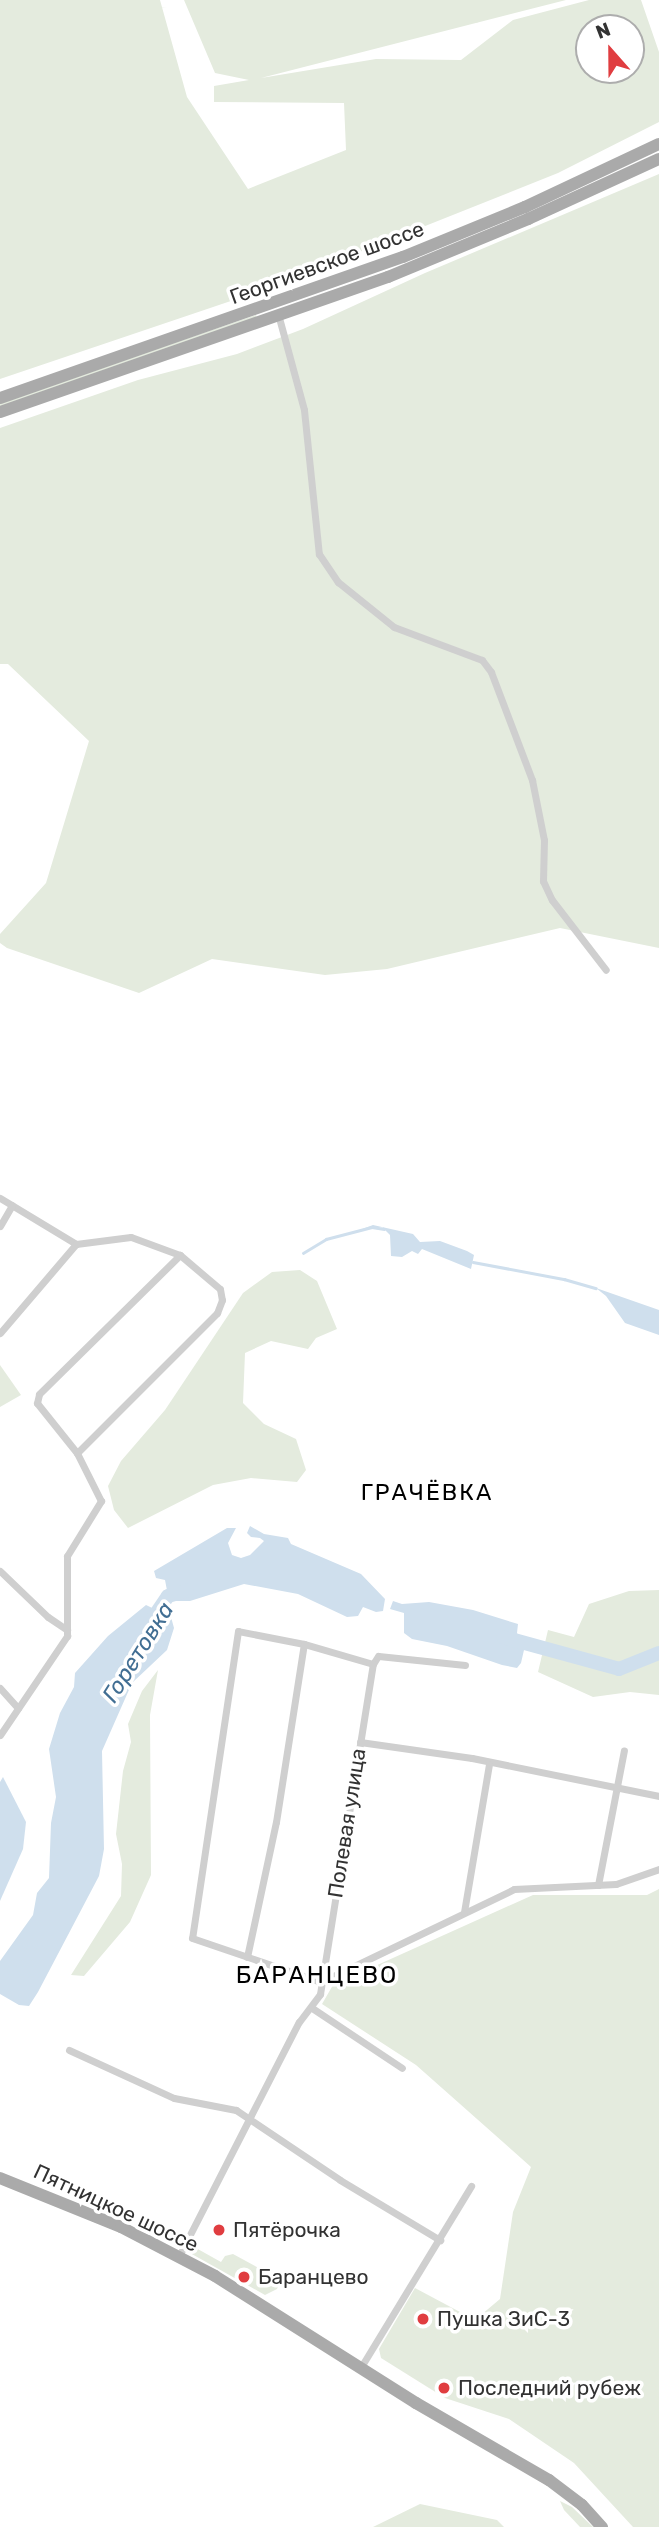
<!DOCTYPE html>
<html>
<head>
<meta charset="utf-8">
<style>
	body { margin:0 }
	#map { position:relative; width:659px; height:2527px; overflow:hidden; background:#fff; font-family:Rubik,sans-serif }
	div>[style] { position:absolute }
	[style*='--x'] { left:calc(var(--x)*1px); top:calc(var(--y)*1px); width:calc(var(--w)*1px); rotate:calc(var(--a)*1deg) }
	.green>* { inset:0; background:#e4ebde }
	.water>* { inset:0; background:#cfdfed }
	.stream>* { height:2.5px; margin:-1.25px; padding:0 1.25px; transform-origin:1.25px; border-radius:1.25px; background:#cfdfed }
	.river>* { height:14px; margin:-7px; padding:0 7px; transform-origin:7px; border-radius:7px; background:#cfdfed }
	.street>* { height:7px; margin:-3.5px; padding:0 3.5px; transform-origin:3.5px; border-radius:3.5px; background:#cfcfcf }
	.primary>* { height:12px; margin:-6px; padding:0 6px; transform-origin:6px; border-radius:6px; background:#aaa }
	.dots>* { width:19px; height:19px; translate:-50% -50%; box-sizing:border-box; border:4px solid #fff; border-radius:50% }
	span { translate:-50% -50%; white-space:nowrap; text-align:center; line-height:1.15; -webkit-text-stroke:7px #fff; paint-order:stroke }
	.street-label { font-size:21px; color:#323232 }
	.poi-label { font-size:21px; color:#323232 }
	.left { translate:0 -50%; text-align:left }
	.neighbourhood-label { font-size:23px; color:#000; letter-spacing:2px }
	.water-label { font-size:23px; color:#416e93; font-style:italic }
	.quarter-label { font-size:24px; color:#000; letter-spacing:2px }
	.north { position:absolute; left:575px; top:14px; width:70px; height:70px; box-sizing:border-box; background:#fff; border:2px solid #adadad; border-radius:50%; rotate:339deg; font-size:19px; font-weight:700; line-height:28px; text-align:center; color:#323232 }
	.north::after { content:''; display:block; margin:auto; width:24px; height:32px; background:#e03d40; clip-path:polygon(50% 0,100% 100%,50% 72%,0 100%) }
</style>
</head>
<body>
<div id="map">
	<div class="green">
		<i style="clip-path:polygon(evenodd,0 0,160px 0,187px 97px,248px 189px,346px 150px,344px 103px,214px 102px,214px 86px,249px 80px,215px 73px,184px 0,566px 0,261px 78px,376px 59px,461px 60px,513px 20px,589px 0,641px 0,659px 52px,659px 122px,558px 173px,272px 287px,0 379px,0 0,589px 28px,631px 28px,631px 70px,589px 70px,589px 28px)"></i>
		<i style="clip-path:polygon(659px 174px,659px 948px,560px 928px,387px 969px,325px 975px,212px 959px,139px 993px,7px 948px,0 943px,0 934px,46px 883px,89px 741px,8px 664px,0 664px,0 428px,138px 380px,237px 354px,303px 329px,425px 273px)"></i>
		<i style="clip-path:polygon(256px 315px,257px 318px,0 407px,0 402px)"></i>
		<i style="clip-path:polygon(300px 1270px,317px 1281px,337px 1329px,316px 1338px,308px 1349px,271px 1341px,245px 1353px,243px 1403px,264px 1424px,296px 1439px,306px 1470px,297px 1482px,251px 1478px,213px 1485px,128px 1528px,114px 1510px,108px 1486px,121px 1461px,165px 1410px,243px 1293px,272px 1272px)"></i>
		<i style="clip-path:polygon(0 1365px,21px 1395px,0 1407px)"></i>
		<i style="clip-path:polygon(659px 1590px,659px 1695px,630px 1692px,593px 1697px,538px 1672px,548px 1630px,574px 1637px,589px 1604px,629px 1591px)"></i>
		<i style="clip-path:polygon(158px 1670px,150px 1715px,151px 1875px,130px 1922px,84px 1976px,71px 1975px,121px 1896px,122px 1864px,116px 1834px,123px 1771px,131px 1742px,128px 1724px,142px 1691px)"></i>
		<i style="clip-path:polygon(659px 1889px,659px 2527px,633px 2527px,574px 2463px,509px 2419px,445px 2398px,381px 2358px,379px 2349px,415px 2288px,475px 2320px,500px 2299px,513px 2212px,531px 2167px,416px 2065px,322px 2004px,333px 1985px,533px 1895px,647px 1895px)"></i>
		<i style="clip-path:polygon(187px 2243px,221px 2262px,225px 2256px,233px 2254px,281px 2280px,277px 2289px,265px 2295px,190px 2253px)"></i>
		<i style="clip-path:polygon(560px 2501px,572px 2507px,593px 2527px,580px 2527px,564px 2510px)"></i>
		<i style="clip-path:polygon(420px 2504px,497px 2520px,504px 2527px,373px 2527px)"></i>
	</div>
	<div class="water">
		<i style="clip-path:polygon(373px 1225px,413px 1234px,420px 1242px,440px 1241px,467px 1251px,474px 1255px,471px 1269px,422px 1249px,418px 1254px,412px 1251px,402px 1257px,391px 1256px,390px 1235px,382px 1227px,357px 1231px)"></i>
		<i style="clip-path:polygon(596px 1288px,659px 1310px,659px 1335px,625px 1323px,606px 1296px)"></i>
		<i style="clip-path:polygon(250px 1526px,264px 1534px,288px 1538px,291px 1544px,361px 1574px,385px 1599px,383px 1611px,376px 1612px,363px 1607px,358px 1616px,347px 1617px,298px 1594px,244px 1584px,190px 1601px,169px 1601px,165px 1580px,156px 1578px,154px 1571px,227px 1528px,236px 1528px,228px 1543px,232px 1555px,241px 1558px,250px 1555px,264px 1541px,260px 1538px,251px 1537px,247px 1533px)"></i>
		<i style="clip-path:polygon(393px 1601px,402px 1604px,429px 1602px,473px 1610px,518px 1624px,517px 1633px,524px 1650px,521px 1663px,517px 1668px,502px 1665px,447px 1646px,412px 1639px,404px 1633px,404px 1613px,390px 1609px)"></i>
		<i style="clip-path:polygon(146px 1605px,171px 1617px,174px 1628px,167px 1650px,132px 1683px,102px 1751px,104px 1849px,99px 1876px,38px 1992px,29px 2006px,19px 2005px,0 1994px,0 1961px,33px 1915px,37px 1893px,49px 1878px,51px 1823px,56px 1797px,49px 1749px,60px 1713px,74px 1687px,75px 1673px,108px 1636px)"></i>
		<i style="clip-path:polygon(3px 1777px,26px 1822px,23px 1849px,0 1901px,0 1782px)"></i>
	</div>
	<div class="stream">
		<i style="--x:303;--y:1253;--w:27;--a:-31"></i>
		<i style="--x:326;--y:1239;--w:48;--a:-14.6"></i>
		<i style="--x:372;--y:1227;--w:12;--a:9"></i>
		<i style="--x:473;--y:1262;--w:93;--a:10.6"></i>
		<i style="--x:564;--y:1279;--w:33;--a:16"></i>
	</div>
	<div class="river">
		<i style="--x:147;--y:1627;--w:37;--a:-56"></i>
		<i style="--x:168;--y:1596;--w:19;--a:-16"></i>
		<i style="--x:503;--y:1637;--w:120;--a:15.4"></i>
		<i style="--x:619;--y:1669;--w:43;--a:-21.8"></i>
	</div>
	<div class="street">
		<i style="--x:278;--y:314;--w:99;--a:74.8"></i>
		<i style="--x:304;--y:410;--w:145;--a:84.1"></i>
		<i style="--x:319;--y:554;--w:34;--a:56"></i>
		<i style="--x:338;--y:582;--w:72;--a:38.8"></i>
		<i style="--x:394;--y:627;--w:94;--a:20.6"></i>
		<i style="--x:482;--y:660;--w:15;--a:53"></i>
		<i style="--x:491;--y:672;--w:116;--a:69.2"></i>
		<i style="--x:532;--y:780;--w:61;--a:78.7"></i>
		<i style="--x:544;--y:840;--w:41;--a:91.4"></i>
		<i style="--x:543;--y:881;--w:21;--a:65"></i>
		<i style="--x:552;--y:900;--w:88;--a:52.4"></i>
		<i style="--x:0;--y:1198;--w:89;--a:31.2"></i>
		<i style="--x:76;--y:1244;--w:55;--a:-7.3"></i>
		<i style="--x:131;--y:1237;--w:52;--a:20.2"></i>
		<i style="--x:180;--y:1255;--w:52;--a:40.4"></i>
		<i style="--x:220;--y:1289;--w:11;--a:80"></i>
		<i style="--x:222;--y:1300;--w:14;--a:111"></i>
		<i style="--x:217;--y:1313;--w:198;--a:135"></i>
		<i style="--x:0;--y:1226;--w:24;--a:-60"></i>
		<i style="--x:0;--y:1333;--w:117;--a:-49.5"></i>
		<i style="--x:0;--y:1571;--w:66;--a:43.8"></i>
		<i style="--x:48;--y:1617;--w:23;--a:34"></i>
		<i style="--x:465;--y:1665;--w:87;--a:-174.1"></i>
		<i style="--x:378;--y:1656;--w:9;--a:122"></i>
		<i style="--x:373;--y:1664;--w:72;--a:-163.8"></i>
		<i style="--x:304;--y:1644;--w:67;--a:-168.9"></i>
		<i style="--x:238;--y:1631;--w:310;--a:98.5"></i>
		<i style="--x:192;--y:1938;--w:136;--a:18.8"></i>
		<i style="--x:321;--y:1982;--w:214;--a:-25.7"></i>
		<i style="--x:514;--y:1889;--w:102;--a:-2.8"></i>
		<i style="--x:616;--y:1884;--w:46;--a:-19.2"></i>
		<i style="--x:0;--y:1688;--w:27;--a:48"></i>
		<i style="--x:0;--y:1735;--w:120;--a:-55.9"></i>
		<i style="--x:67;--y:1636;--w:80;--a:-90"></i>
		<i style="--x:67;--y:1556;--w:65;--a:-58.3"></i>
		<i style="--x:101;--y:1501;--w:54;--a:-116.6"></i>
		<i style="--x:77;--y:1453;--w:64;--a:-128.7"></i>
		<i style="--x:37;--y:1403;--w:9;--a:-77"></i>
		<i style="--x:39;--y:1394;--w:198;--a:-44.6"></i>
		<i style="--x:360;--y:1742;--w:113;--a:8.1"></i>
		<i style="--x:472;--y:1758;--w:191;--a:11.5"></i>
		<i style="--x:598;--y:1885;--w:137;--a:-79.1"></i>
		<i style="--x:464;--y:1912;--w:150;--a:-80.4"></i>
		<i style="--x:247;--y:1957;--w:138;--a:-77.9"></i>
		<i style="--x:276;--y:1822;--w:180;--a:-81.1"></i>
		<i style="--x:312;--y:2008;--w:108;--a:33.7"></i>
		<i style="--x:69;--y:2050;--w:115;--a:24.6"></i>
		<i style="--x:174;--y:2098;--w:63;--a:11"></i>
		<i style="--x:236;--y:2110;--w:125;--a:33.9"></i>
		<i style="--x:340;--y:2180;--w:117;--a:31"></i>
		<i style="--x:179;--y:2256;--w:263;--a:-62.9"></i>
		<i style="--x:299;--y:2022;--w:35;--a:-53"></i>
		<i style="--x:320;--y:1994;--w:334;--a:-80.9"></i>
		<i style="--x:361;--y:2367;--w:212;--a:-58.7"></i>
	</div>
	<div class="primary">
		<i style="--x:0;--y:398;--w:427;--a:-19.3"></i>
		<i style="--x:403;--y:257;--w:132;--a:-22.3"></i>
		<i style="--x:525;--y:207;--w:148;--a:-25.2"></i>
		<i style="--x:0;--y:412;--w:411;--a:-19.2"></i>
		<i style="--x:388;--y:277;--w:152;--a:-22.5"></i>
		<i style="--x:528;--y:219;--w:144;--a:-24.6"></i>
		<i style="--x:0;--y:2178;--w:131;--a:22"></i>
		<i style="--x:121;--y:2227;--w:106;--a:27.5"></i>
		<i style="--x:215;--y:2276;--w:238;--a:32.3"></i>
		<i style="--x:416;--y:2403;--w:154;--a:30.1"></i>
		<i style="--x:549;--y:2480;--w:41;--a:37.1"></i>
		<i style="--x:582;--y:2505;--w:30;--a:48"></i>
	</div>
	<div class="dots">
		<i style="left:219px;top:2230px;background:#e03d40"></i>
		<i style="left:244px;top:2277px;background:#e03d40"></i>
		<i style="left:423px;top:2319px;background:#e03d40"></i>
		<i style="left:444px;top:2388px;background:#e03d40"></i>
	</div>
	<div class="street-label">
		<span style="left:327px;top:263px;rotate:-20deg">Георгиевское шоссе</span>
		<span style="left:347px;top:1823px;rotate:-81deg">Полевая улица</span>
		<span style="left:116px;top:2208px;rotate:25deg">Пятницкое шоссе</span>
	</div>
	<div class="poi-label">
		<span class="left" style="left:233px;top:2230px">Пятёрочка</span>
		<span class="left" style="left:258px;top:2277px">Баранцево</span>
		<span class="left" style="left:437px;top:2319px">Пушка ЗиС-3</span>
		<span class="left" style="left:458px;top:2388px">Последний рубеж</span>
	</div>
	<div class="neighbourhood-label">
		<span style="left:427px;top:1492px">ГРАЧЁВКА</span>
	</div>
	<div class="water-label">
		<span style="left:138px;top:1652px;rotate:-58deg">Горетовка</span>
	</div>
	<div class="quarter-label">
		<span style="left:317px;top:1976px">БАРАНЦЕВО</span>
	</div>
	<div class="north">N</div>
</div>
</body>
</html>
